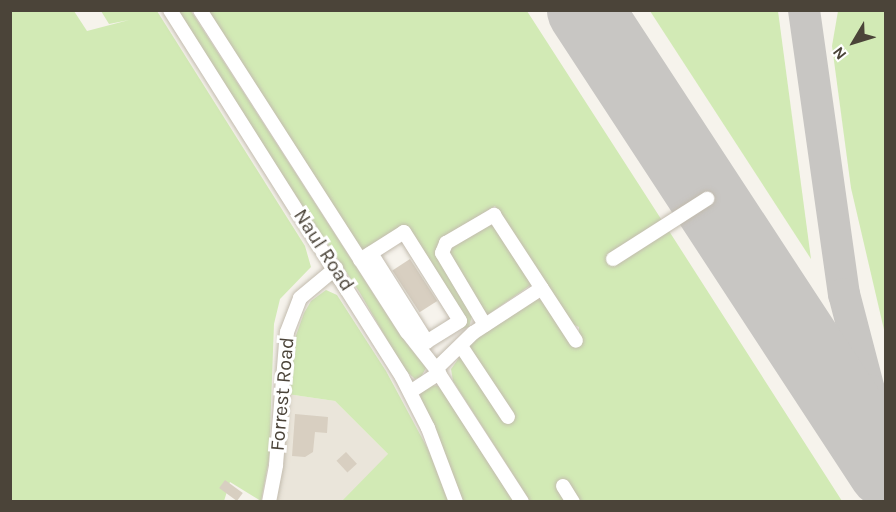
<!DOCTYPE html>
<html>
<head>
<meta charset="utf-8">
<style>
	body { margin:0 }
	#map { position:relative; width:896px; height:512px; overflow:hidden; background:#f6f3ec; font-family:Karla,sans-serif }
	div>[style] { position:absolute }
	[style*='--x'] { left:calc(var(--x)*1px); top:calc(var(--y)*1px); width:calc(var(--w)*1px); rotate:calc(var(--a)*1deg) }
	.residential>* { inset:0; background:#eae5da }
	.green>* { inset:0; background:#d2eab5 }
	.taxiway>* { height:32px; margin:-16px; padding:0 16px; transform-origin:16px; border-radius:16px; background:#c8c6c3 }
	.runway>* { height:76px; margin:-38px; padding:0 38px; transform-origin:38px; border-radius:38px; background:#c8c6c3 }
	.building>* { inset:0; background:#d8cfc1; transform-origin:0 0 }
	.roads { filter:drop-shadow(0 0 2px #c2bbae) drop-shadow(0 0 2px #c2bbae) }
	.minor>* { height:14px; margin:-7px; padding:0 7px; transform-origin:7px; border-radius:7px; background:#fff }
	span { translate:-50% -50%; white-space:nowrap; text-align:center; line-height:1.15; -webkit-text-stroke:6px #fff; paint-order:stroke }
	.street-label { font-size:20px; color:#4b4439 }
	.frame { position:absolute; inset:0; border:12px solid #4b4439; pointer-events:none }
	.north { position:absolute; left:824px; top:12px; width:60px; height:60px; -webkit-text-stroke:4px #fff; paint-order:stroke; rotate:232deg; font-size:16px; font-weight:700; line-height:24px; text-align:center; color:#4b4439 }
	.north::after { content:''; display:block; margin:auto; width:21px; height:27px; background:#4b4439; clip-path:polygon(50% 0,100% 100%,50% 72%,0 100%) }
</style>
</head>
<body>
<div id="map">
	<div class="residential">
		<i style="clip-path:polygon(287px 394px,335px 401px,399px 465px,358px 501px,277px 502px)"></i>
	</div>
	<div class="green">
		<i style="clip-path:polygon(10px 11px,74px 11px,87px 31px,129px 20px,109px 24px,101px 11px,157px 11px,305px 246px,311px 267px,280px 299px,274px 324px,269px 459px,261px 501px,230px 482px,224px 501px,11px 501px)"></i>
		<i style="clip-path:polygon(174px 11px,191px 11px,400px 335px,426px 368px,421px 377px,415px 379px,404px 369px,360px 293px)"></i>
		<i style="clip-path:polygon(207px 11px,527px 11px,663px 222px,617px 263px,669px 231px,842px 501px,579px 501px,565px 495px,563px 501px,530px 501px,453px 381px,451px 369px,472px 340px,534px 299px,543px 300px,579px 337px,579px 327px,570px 323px,495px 206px,443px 238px,436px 249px,439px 261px,472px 316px,469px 327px,454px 331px,466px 321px,406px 225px,362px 251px)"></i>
		<i style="clip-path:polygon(650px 11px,778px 11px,811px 259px)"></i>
		<i style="clip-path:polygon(838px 11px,885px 11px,885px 334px,851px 188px,832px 46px)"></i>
		<i style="clip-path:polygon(485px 224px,494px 225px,532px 284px,486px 316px,449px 255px,451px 245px)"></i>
		<i style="clip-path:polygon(326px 290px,337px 295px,386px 371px,429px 451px,448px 501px,342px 501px,388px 454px,335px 401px,287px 394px,294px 341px,304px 313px,311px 301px)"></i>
		<i style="clip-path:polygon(429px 385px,439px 386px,513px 501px,463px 501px,421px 400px,420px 393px)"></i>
	</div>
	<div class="taxiway">
		<i style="--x:804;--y:10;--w:287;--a:82"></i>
		<i style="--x:844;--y:294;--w:99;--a:75.4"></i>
		<i style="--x:869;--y:390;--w:45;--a:68"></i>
	</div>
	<div class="runway">
		<i style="--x:585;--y:10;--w:550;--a:56.8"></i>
	</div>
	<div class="building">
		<i style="left:410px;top:259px;width:50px;height:21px;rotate:57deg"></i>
		<i style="clip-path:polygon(295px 414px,328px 417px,327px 433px,315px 432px,313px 452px,305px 457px,292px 456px)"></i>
		<i style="left:346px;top:452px;width:16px;height:13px;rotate:47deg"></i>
		<i style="left:225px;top:480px;width:22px;height:10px;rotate:36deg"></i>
	</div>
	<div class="roads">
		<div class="minor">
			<i style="--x:170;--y:10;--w:434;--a:57.7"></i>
			<i style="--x:402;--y:377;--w:57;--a:63"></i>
			<i style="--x:428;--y:428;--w:79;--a:69.3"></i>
			<i style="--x:200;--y:10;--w:383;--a:57.3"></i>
			<i style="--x:407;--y:332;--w:47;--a:51.9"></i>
			<i style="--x:436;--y:369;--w:158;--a:57.1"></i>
			<i style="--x:613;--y:259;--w:112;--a:-32.6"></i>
			<i style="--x:360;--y:260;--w:52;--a:-32.5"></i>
			<i style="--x:404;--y:232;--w:105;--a:57.8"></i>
			<i style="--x:460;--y:321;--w:39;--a:148"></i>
			<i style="--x:427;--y:342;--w:105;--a:-122.2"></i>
			<i style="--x:485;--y:325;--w:84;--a:-120.8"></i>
			<i style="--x:442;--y:253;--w:11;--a:-68"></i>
			<i style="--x:446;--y:243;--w:56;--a:-30.3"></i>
			<i style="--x:494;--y:215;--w:150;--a:56.9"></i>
			<i style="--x:461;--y:346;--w:85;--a:56.5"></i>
			<i style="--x:436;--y:369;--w:52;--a:-44.2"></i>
			<i style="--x:473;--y:333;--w:82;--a:-33.1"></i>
			<i style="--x:410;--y:392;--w:35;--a:-33"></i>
			<i style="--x:563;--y:486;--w:19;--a:58"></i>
			<i style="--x:269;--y:502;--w:38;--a:-79"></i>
			<i style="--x:276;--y:465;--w:133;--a:-85.3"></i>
			<i style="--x:287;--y:332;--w:36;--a:-69"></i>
			<i style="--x:300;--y:298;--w:47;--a:-39.8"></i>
		</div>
	</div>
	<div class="street-label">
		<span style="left:324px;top:250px;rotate:57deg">Naul Road</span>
		<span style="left:282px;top:394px;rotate:-85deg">Forrest Road</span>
	</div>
	<div class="frame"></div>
	<div class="north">N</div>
</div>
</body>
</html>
